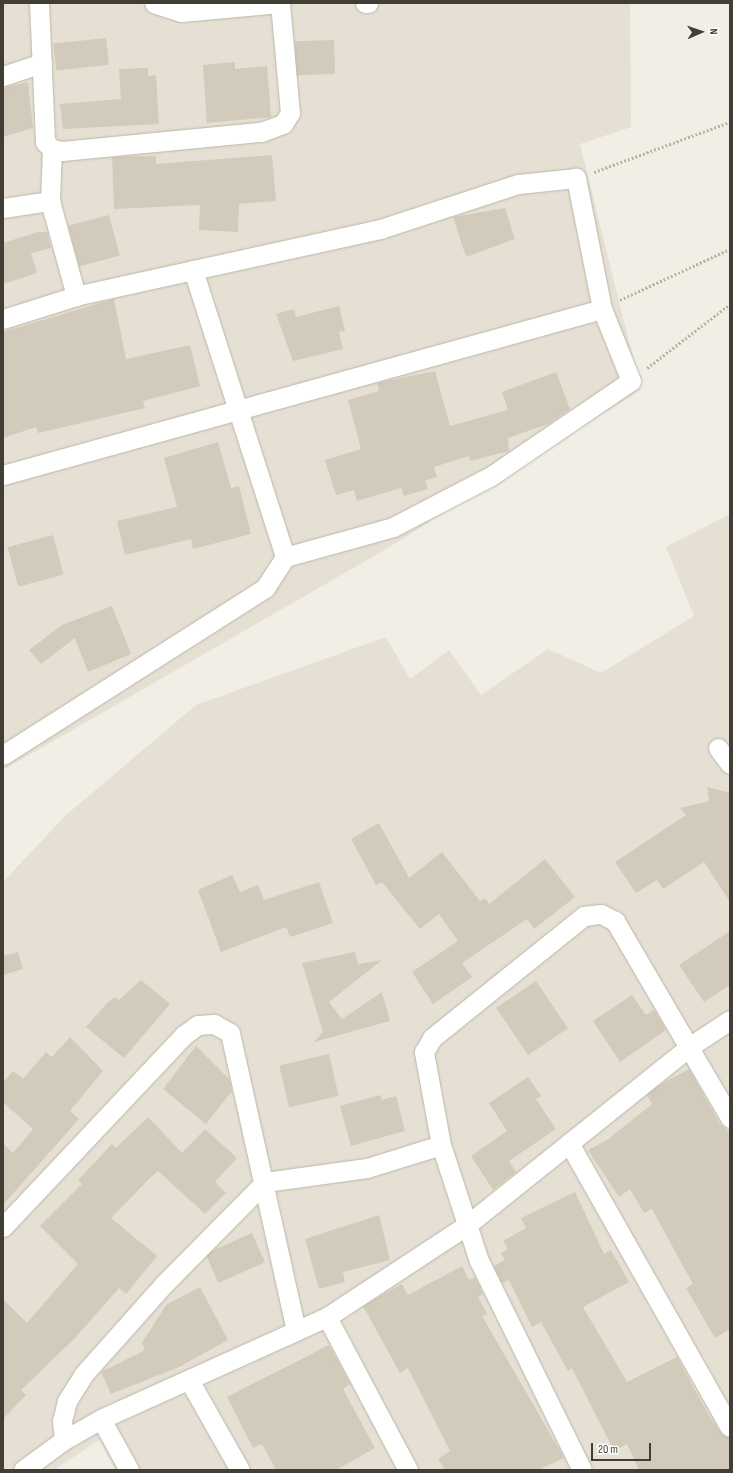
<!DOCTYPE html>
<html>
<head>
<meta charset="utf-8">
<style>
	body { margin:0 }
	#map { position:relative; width:733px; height:1473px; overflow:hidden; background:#f1eee5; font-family:"Sofia Sans Condensed",sans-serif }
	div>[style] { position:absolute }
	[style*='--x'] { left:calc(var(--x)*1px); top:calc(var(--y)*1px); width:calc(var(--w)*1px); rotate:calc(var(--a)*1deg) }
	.residential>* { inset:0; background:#e5e0d3 }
	.building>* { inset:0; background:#d2cabb; transform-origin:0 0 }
	.path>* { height:2.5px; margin-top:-1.25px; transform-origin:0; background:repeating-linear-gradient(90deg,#bdb39a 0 2px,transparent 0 4px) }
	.roads { filter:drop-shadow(0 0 1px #bcb6a8) drop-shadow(0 0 1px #bcb6a8) }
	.minor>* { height:19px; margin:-9.5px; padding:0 9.5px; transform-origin:9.5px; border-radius:9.5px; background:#fff }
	span { translate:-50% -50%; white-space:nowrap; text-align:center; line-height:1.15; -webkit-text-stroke:4px #fff; paint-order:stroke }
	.frame { position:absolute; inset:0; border:4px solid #433e35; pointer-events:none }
	.north { position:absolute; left:681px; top:12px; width:40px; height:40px; -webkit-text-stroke:3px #fff; paint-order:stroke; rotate:88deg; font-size:11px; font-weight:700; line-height:16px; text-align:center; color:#433e35 }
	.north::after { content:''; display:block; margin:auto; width:14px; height:18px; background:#433e35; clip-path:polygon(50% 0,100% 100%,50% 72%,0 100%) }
	.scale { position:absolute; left:591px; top:1443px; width:60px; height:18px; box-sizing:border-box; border:2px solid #433e35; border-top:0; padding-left:5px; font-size:12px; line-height:14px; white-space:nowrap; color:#433e35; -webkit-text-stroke:3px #fff; paint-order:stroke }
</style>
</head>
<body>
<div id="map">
	<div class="residential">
		<i style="clip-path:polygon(3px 3px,630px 3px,631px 127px,580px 144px,641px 390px,388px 548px,3px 770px)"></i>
		<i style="clip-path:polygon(730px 514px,730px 1470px,115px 1470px,99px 1440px,54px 1470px,3px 1470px,3px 882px,65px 816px,196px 705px,386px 637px,410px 679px,449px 650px,481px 695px,548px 649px,601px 673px,694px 616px,666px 547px)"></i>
	</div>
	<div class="building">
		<i style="left:106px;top:38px;width:27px;height:53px;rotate:84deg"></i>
		<i style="left:334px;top:40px;width:34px;height:39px;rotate:88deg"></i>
		<i style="clip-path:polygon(235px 62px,235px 69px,267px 66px,271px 117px,207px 123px,203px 65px)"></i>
		<i style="clip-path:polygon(148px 68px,148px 76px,156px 75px,159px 124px,63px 129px,60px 104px,121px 99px,119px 69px)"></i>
		<i style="clip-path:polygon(28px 82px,33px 128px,3px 137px,3px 88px)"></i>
		<i style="clip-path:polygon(272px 155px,276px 201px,239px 204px,238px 232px,199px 230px,200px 205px,114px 209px,112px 157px,156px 156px,156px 164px)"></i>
		<i style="clip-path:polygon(505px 208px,515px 239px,466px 257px,453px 217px)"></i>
		<i style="left:109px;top:215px;width:42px;height:42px;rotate:75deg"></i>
		<i style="clip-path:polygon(38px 232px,47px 232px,51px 248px,31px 253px,37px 273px,3px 284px,3px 243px)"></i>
		<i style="clip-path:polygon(114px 299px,126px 359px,190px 345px,200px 386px,143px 401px,145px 408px,38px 433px,36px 427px,3px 438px,3px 332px)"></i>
		<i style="clip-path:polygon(339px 306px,345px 331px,339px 332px,343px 349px,293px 361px,276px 314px,294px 309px,296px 317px)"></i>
		<i style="clip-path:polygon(435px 371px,450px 426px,508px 410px,502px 392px,556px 372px,570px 409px,548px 424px,508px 438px,509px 451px,470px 461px,469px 456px,434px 467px,437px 477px,425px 481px,428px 489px,404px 496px,401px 488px,357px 501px,354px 490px,336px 495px,325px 460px,361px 449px,348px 400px,379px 391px,377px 383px)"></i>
		<i style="clip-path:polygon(218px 442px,231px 488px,239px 486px,251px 534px,193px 549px,191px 539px,125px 555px,117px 521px,177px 507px,164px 458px)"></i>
		<i style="left:53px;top:535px;width:41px;height:47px;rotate:75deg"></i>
		<i style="clip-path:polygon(112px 606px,131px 654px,88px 672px,75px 638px,41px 664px,29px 650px,62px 625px)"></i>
		<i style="clip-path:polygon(707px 787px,730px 793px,730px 902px,704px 862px,663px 889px,657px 880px,636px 893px,615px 862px,686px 815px,680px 808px,709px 801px)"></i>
		<i style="clip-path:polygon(379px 823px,409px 878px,442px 852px,480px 901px,485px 898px,489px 904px,545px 859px,575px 897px,534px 929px,527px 919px,462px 963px,472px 977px,433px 1004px,412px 972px,458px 941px,439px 914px,420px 929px,382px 882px,376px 885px,351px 839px)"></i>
		<i style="clip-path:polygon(232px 875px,240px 892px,258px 885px,264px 900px,319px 882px,333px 923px,290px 937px,286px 927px,221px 952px,198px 890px)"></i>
		<i style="clip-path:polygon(730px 931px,730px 985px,704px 1002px,679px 965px)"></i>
		<i style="clip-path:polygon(18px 952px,23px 969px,3px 975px,3px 956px)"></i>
		<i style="clip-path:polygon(355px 952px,358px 964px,382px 960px,329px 1002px,342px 1019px,382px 992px,390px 1021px,314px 1042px,323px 1032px,302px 963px)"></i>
		<i style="clip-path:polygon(141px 980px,170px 1004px,124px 1058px,86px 1027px,107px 1003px,115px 997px,119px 1000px)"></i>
		<i style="left:536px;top:981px;width:57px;height:48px;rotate:56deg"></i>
		<i style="clip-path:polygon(632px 995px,646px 1015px,654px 1010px,666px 1030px,620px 1062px,593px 1021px)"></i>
		<i style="clip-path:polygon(70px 1037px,103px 1071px,70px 1111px,79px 1119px,3px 1205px,3px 1144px,13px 1153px,33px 1129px,3px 1102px,3px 1082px,13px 1071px,23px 1079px,46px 1052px,52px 1057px)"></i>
		<i style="clip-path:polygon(196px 1046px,229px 1079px,232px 1091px,206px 1124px,163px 1089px)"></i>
		<i style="left:329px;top:1054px;width:43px;height:51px;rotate:77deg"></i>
		<i style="clip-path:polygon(689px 1069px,720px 1124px,730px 1133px,730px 1329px,715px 1338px,686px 1288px,693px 1284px,652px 1209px,644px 1213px,630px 1189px,619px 1197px,588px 1150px,607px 1140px,652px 1104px,647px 1095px,656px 1087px)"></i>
		<i style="clip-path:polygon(528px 1077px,541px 1096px,536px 1099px,556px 1129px,509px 1161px,516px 1172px,493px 1190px,471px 1156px,507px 1131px,489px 1103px)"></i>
		<i style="clip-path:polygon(380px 1095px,382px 1100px,396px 1096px,405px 1131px,351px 1146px,340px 1106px)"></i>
		<i style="clip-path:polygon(148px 1117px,182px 1153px,205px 1129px,237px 1158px,215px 1182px,226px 1193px,205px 1214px,158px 1171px,152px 1176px,111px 1218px,157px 1256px,126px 1294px,119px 1288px,75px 1338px,21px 1390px,26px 1395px,3px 1419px,3px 1299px,27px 1323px,78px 1264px,40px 1226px,82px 1184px,78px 1180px,112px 1144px,116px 1148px)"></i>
		<i style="clip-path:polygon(575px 1192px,604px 1254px,611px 1250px,629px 1282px,583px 1307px,627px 1382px,677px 1357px,708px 1414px,721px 1433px,730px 1438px,730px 1470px,639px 1470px,627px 1444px,614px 1451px,572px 1368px,568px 1371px,541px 1322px,532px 1327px,509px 1280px,502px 1283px,494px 1266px,505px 1260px,501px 1253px,508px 1249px,503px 1241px,526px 1228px,521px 1218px)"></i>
		<i style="clip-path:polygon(379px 1215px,390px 1260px,343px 1272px,345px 1282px,319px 1289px,305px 1239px)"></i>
		<i style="left:252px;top:1233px;width:32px;height:51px;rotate:66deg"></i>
		<i style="clip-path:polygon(462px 1266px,469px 1280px,475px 1277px,483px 1294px,478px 1297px,487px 1314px,482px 1316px,564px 1458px,538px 1470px,445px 1470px,438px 1459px,450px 1451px,408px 1368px,400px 1373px,363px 1306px,402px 1284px,408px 1295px)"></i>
		<i style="clip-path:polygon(200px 1287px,228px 1340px,179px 1367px,111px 1394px,101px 1372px,145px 1350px,142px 1343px,166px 1305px)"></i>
		<i style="clip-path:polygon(329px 1345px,350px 1384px,343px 1389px,375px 1448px,336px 1470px,276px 1470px,262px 1444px,253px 1448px,227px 1397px)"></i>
	</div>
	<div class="path">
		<i style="--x:594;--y:172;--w:145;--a:-20.2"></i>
		<i style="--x:620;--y:300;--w:121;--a:-24.9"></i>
		<i style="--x:647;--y:368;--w:105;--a:-37.6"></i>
	</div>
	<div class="roads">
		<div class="minor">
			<i style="--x:39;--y:3;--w:139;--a:87.5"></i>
			<i style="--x:45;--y:142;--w:10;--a:45"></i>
			<i style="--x:52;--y:149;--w:10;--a:11"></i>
			<i style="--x:62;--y:151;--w:200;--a:-5.5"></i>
			<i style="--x:261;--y:132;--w:23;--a:-20"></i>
			<i style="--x:283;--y:124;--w:13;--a:-58"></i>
			<i style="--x:290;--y:113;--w:110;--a:-95.2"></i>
			<i style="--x:280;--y:3;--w:99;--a:174.8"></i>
			<i style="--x:181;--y:12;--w:28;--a:-162"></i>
			<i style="--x:365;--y:3;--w:3;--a:0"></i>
			<i style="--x:3;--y:76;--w:41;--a:-18.4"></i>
			<i style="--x:3;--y:208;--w:48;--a:-8.5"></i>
			<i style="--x:193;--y:270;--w:301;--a:72.2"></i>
			<i style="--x:285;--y:557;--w:112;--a:-15.5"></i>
			<i style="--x:393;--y:527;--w:110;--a:-27.5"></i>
			<i style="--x:491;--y:476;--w:169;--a:-34.2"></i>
			<i style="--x:631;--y:381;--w:78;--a:-111.9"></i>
			<i style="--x:3;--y:319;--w:77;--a:-17.5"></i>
			<i style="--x:76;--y:296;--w:98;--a:-105.3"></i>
			<i style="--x:50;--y:201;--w:52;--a:-87.8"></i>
			<i style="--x:3;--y:475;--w:622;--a:-15.49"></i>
			<i style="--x:602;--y:309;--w:134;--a:-101.2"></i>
			<i style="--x:576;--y:178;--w:58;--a:174.1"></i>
			<i style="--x:518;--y:184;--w:145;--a:161.9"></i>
			<i style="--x:380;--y:229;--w:311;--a:167.6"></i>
			<i style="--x:718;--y:748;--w:20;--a:53"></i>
			<i style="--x:3;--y:755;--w:311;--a:-32.5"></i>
			<i style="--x:265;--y:588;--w:37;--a:-57"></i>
			<i style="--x:569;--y:1143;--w:326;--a:60.5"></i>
			<i style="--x:3;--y:1227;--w:264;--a:-46.7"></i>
			<i style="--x:184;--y:1035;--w:17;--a:-36"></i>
			<i style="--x:198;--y:1025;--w:16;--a:-4"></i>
			<i style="--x:214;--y:1024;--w:18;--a:29"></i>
			<i style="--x:230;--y:1033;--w:305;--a:77.5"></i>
			<i style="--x:327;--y:1317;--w:173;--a:62.1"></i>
			<i style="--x:189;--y:1380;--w:103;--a:60.5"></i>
			<i style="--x:101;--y:1419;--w:58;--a:61.2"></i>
			<i style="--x:64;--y:1440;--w:19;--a:-96"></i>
			<i style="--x:62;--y:1421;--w:21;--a:-76"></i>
			<i style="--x:67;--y:1401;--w:31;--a:-58"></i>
			<i style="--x:83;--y:1375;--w:123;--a:-48.3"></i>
			<i style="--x:165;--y:1283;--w:142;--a:-45.3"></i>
			<i style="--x:265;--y:1182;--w:103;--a:-7.8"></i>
			<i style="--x:367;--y:1168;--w:77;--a:-17.3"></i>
			<i style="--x:23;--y:1470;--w:51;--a:-36.2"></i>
			<i style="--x:64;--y:1440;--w:43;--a:-29.6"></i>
			<i style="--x:101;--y:1419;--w:248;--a:-24.3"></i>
			<i style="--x:327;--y:1317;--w:168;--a:-33.3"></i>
			<i style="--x:467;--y:1225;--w:285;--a:-38.7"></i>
			<i style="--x:689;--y:1047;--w:49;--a:-33.4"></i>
			<i style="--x:582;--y:1470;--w:233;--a:-116.2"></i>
			<i style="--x:479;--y:1261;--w:122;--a:-108.1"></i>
			<i style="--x:441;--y:1145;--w:95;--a:-100.4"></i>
			<i style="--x:424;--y:1052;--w:16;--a:-60"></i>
			<i style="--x:432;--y:1038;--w:195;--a:-38.8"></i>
			<i style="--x:584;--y:916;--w:17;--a:-7"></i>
			<i style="--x:601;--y:914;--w:16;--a:27"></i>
			<i style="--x:615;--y:921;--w:228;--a:59.7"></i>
		</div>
	</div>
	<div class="frame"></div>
	<div class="north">N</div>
	<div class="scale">20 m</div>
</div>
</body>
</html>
